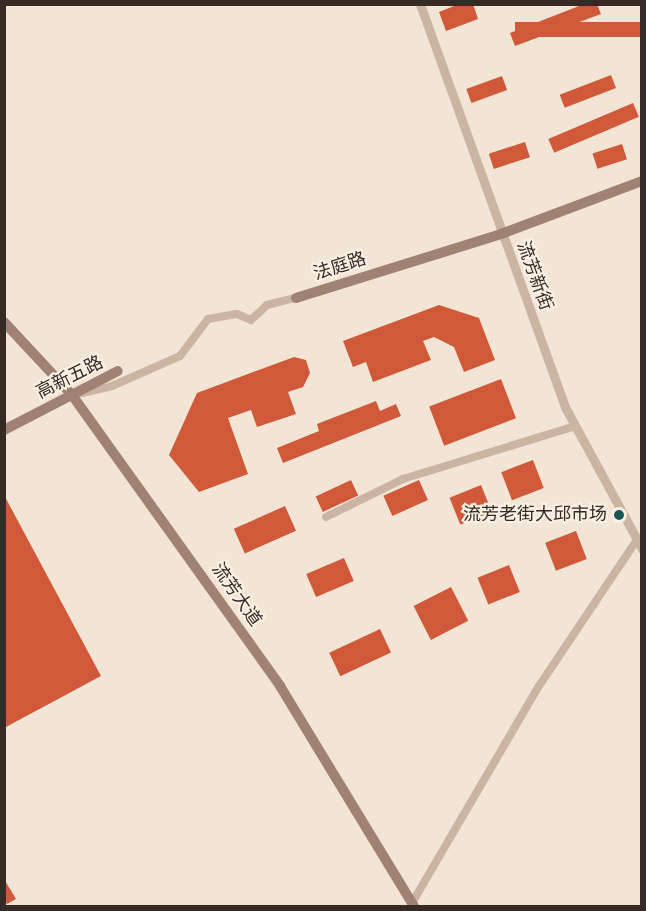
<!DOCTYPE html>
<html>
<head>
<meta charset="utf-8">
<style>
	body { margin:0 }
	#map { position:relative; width:646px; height:911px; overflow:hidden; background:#f3e5d6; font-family:"Source Sans 3","Noto Sans SC",sans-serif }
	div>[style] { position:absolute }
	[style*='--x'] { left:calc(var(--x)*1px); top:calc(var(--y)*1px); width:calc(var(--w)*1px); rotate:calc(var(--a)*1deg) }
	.building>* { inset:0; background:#cf5938; transform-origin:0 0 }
	.minor>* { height:8px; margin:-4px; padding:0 4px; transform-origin:4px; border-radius:4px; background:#cbb4a2 }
	.tertiary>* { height:9px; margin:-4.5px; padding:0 4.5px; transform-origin:4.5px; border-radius:4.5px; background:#cbb4a2 }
	.secondary>* { height:10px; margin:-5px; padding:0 5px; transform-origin:5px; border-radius:5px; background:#9f8273 }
	.dots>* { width:16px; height:16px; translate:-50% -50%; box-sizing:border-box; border:3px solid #faefe3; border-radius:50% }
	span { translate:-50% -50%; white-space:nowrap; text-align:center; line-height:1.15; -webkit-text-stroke:4.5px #faefe3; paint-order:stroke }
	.street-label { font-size:18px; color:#352a25 }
	.poi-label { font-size:18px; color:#352a25 }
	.right { translate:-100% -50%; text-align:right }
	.frame { position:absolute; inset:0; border:6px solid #352a25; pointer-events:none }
</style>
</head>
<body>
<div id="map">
	<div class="building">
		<i style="clip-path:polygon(459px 4px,473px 4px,478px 19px,446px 31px,439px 12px)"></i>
		<i style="clip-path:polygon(584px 4px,597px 4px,601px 14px,515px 46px,510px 33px)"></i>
		<i style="left:642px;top:22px;width:15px;height:127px;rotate:90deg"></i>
		<i style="left:611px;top:75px;width:14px;height:55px;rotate:69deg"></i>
		<i style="left:502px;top:76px;width:15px;height:38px;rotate:70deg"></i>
		<i style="left:633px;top:103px;width:15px;height:92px;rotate:67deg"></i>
		<i style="left:525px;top:142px;width:16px;height:38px;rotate:72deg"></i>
		<i style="left:622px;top:144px;width:16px;height:31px;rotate:72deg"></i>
		<i style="clip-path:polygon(439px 305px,479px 318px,495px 360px,464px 372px,454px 347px,434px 337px,423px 341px,431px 360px,373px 382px,366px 362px,353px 367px,343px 341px)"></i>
		<i style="clip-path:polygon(294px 357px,306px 360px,310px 373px,303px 387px,288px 392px,296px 414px,257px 427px,251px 410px,228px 418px,248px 474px,199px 492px,169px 455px,197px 393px)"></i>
		<i style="left:501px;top:379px;width:42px;height:77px;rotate:69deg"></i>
		<i style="clip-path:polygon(376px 401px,380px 411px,396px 404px,401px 416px,283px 463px,277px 448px,319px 431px,317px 424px)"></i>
		<i style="left:533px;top:460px;width:30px;height:34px;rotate:69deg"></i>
		<i style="left:351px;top:480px;width:17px;height:39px;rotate:65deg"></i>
		<i style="left:419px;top:480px;width:22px;height:39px;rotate:66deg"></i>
		<i style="left:481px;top:485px;width:29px;height:34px;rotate:68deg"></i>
		<i style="clip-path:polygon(4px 495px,101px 676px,4px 728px)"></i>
		<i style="left:285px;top:506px;width:27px;height:56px;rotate:66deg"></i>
		<i style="left:576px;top:531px;width:30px;height:33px;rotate:69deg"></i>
		<i style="left:344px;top:558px;width:25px;height:41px;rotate:67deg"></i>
		<i style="left:509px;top:565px;width:29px;height:34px;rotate:68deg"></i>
		<i style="left:451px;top:587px;width:38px;height:42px;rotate:63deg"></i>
		<i style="left:380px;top:629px;width:26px;height:56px;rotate:65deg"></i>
		<i style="clip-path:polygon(4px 879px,16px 899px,7px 904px,4px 899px)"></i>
	</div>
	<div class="minor">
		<i style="--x:82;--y:393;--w:31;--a:-13"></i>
		<i style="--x:112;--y:386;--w:74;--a:-23.8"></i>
		<i style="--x:180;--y:356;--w:46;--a:-52.9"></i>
		<i style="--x:208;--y:319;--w:29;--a:-10"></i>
		<i style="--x:237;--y:314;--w:15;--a:23"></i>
		<i style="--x:251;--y:320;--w:22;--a:-43"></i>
		<i style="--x:267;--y:305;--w:30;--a:-14"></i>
		<i style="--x:326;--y:517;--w:86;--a:-26.3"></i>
		<i style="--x:403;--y:479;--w:180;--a:-17.1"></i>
		<i style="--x:412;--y:903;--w:251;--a:-59.7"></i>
		<i style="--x:539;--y:686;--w:174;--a:-56.2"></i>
	</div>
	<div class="tertiary">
		<i style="--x:420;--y:4;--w:428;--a:70.2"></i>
		<i style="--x:565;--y:407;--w:162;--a:61.5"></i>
	</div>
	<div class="secondary">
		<i style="--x:296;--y:298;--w:215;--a:-17.3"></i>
		<i style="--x:501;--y:234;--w:151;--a:-20.6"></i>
		<i style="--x:4;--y:322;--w:100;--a:47"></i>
		<i style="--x:72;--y:395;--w:358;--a:54.4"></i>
		<i style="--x:280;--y:686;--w:258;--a:58.7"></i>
		<i style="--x:4;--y:430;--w:128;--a:-27.4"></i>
	</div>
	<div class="dots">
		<i style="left:619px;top:515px;background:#185659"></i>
	</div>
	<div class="street-label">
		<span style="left:340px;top:267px;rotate:-18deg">法庭路</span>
		<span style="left:534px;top:276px;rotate:70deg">流芳新街</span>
		<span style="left:70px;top:378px;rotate:-27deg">高新五路</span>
		<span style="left:236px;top:595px;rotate:55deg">流芳大道</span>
	</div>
	<div class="poi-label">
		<span class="right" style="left:607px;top:515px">流芳老街大邱市场</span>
	</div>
	<div class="frame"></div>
</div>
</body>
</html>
